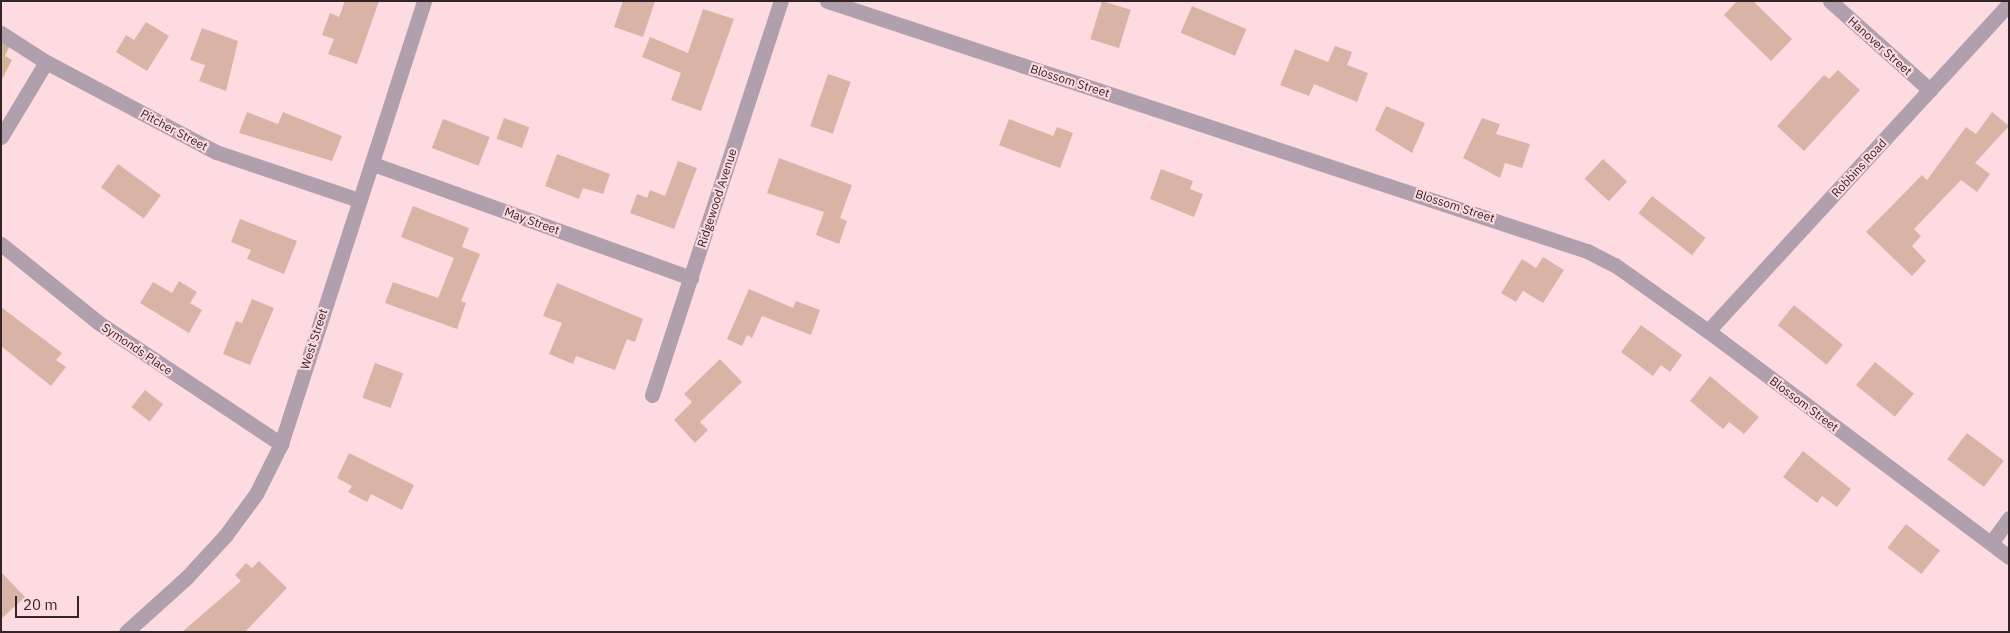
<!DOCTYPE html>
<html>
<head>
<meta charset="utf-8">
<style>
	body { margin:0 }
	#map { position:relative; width:2010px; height:633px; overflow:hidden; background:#fddbe1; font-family:"IBM Plex Sans",sans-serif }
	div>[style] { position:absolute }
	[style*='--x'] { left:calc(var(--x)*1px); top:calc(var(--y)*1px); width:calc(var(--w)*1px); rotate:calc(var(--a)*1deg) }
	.green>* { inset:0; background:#ccb697 }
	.building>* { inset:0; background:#d9b4a6; transform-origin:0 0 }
	.minor>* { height:15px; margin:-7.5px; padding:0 7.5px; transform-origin:7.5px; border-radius:7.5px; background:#b09fad }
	span { translate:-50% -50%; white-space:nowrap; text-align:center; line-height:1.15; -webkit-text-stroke:4px #fddbe1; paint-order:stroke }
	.street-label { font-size:12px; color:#332427 }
	.frame { position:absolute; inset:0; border:2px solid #332427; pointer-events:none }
	.scale { position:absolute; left:15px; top:596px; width:64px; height:22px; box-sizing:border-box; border:2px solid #332427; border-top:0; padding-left:6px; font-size:15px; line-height:18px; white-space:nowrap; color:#332427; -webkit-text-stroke:4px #fddbe1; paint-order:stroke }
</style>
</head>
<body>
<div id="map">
	<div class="green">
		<i style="clip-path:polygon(1px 40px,10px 45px,5px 56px,12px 60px,1px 81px)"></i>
	</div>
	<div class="building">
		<i style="clip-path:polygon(345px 1px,379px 1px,357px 64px,328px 54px,334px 39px,322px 35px,330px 13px,339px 17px)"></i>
		<i style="clip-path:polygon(623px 1px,655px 1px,643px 37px,614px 27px)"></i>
		<i style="left:1102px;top:1px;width:30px;height:40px;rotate:17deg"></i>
		<i style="clip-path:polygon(1737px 1px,1753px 1px,1792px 39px,1771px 61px,1724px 15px)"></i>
		<i style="left:1192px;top:6px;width:59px;height:29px;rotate:23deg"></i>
		<i style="clip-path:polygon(703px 9px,734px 19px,701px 111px,671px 100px,681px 73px,642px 57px,650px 37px,688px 53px)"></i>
		<i style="clip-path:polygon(146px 22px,169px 36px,147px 71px,116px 52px,126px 35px,134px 40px)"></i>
		<i style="clip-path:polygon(202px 28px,238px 41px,226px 91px,199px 81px,205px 65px,190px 60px)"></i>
		<i style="clip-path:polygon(1335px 46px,1352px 52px,1347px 65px,1368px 73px,1357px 102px,1314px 84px,1309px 96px,1280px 85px,1295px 49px,1328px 62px)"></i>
		<i style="clip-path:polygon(1838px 70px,1860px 90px,1804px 151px,1777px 126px,1824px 75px,1829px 79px)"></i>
		<i style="left:828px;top:74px;width:24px;height:55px;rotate:19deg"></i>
		<i style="clip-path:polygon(1386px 106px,1425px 123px,1412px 153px,1375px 130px)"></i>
		<i style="clip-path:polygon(247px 112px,278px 124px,283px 112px,342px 136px,332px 161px,239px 133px)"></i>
		<i style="clip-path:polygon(1992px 112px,2009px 126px,1975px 163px,1990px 174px,1977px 192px,1961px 180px,1914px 229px,1921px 236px,1912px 246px,1926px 261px,1912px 276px,1866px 232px,1922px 175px,1927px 180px,1966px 127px,1976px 134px)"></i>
		<i style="left:504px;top:118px;width:27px;height:22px;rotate:20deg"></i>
		<i style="clip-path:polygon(1482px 118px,1500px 124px,1496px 134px,1530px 144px,1522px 168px,1505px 163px,1500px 178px,1463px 158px)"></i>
		<i style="left:443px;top:119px;width:50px;height:31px;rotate:21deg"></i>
		<i style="clip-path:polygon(1009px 119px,1053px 136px,1057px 127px,1073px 133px,1060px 168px,999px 145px)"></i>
		<i style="clip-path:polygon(557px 154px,610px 174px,603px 194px,583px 188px,579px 199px,545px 186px)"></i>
		<i style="clip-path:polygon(779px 158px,852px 185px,840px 218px,847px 221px,839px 244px,816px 235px,824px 212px,767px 193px)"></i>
		<i style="left:1603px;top:159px;width:33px;height:27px;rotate:43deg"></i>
		<i style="clip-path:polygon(678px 161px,697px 168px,674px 229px,630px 213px,637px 194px,647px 198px,650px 190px,665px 196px)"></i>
		<i style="left:118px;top:164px;width:53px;height:29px;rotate:36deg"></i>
		<i style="clip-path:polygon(1161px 169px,1193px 181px,1190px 189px,1203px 194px,1194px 217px,1150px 199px)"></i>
		<i style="left:1652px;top:196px;width:68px;height:22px;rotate:38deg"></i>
		<i style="clip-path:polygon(413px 206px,469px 228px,462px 247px,480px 254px,461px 301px,466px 303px,457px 329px,385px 303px,393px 282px,438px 298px,454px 258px,401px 237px)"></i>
		<i style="clip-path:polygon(240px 219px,297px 241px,284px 274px,247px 259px,251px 250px,231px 242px)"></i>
		<i style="clip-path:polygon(1543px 257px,1564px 270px,1543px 303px,1523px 291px,1516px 302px,1501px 293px,1522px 259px,1536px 268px)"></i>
		<i style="clip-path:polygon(179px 281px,197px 292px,190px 303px,202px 310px,189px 333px,140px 303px,153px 282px,172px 293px)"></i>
		<i style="clip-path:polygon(557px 283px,643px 319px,635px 342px,627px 339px,615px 370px,576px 356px,573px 364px,549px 354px,562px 323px,543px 316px)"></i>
		<i style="clip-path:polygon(749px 289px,793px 308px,796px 301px,820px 310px,811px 335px,762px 316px,752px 338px,747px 335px,742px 346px,727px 339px)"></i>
		<i style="clip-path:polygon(252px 299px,274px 308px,250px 365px,223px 354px,236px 321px,242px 323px)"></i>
		<i style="left:1794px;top:305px;width:63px;height:26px;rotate:39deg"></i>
		<i style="clip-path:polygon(1px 307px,62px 353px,56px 360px,66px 367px,51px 386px,1px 346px)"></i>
		<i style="clip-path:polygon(1641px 325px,1682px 355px,1670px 372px,1661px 365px,1653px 376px,1621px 352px)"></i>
		<i style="clip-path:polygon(720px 359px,742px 382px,700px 422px,708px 430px,695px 443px,674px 420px,692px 402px,684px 394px)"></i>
		<i style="left:1875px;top:362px;width:50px;height:30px;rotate:39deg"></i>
		<i style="left:375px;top:363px;width:30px;height:37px;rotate:20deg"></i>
		<i style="clip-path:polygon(1710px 376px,1759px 417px,1744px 434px,1729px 422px,1723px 429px,1690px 401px)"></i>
		<i style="left:145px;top:390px;width:23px;height:22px;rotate:38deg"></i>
		<i style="left:1967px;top:433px;width:46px;height:33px;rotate:37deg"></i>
		<i style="clip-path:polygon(1803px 451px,1851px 489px,1837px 507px,1822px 496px,1817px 503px,1783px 477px)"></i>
		<i style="clip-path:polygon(349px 453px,414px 485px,402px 510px,371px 494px,367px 502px,348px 492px,352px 486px,337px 478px)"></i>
		<i style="left:1906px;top:524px;width:43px;height:30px;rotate:38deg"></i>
		<i style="clip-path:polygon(259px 561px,287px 588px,245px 632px,182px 632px,241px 581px,235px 575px,246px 563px,252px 568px)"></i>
		<i style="clip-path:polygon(1px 572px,25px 597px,1px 619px)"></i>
	</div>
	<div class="minor">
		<i style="--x:827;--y:1;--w:800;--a:18.21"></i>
		<i style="--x:1587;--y:251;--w:31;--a:27"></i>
		<i style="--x:1615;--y:265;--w:114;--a:35.4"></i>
		<i style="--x:1708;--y:331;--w:376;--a:36.9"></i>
		<i style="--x:1830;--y:1;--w:134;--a:41.7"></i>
		<i style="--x:1;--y:33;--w:54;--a:32.8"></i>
		<i style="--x:46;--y:62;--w:192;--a:27.9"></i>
		<i style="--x:216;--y:152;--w:151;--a:18.6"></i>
		<i style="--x:1;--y:137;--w:87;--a:-59"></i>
		<i style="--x:373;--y:164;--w:338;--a:19.7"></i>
		<i style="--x:1;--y:244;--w:126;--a:38.9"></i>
		<i style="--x:99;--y:323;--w:219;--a:33.6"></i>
		<i style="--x:1708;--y:331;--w:444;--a:-47.4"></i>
		<i style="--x:652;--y:395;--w:415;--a:-71.9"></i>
		<i style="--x:1991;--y:543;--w:31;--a:-54"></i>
		<i style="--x:126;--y:632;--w:82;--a:-42"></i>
		<i style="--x:187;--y:577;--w:56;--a:-47.2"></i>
		<i style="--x:225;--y:536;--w:52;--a:-53.6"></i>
		<i style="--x:256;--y:494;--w:56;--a:-63.4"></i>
		<i style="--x:281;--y:444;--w:466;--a:-72.1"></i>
	</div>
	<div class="street-label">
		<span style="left:1880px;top:46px;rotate:42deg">Hanover Street</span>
		<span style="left:1070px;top:81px;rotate:18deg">Blossom Street</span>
		<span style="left:174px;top:130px;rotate:28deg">Pitcher Street</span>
		<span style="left:1859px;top:168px;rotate:-47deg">Robbins Road</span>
		<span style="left:717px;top:198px;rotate:-72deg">Ridgewood Avenue</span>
		<span style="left:1455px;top:206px;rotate:18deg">Blossom Street</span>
		<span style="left:532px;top:221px;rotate:20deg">May Street</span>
		<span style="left:314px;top:339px;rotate:-72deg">West Street</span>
		<span style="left:137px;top:349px;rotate:34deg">Symonds Place</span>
		<span style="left:1804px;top:404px;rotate:37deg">Blossom Street</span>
	</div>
	<div class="frame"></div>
	<div class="scale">20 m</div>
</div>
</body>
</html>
